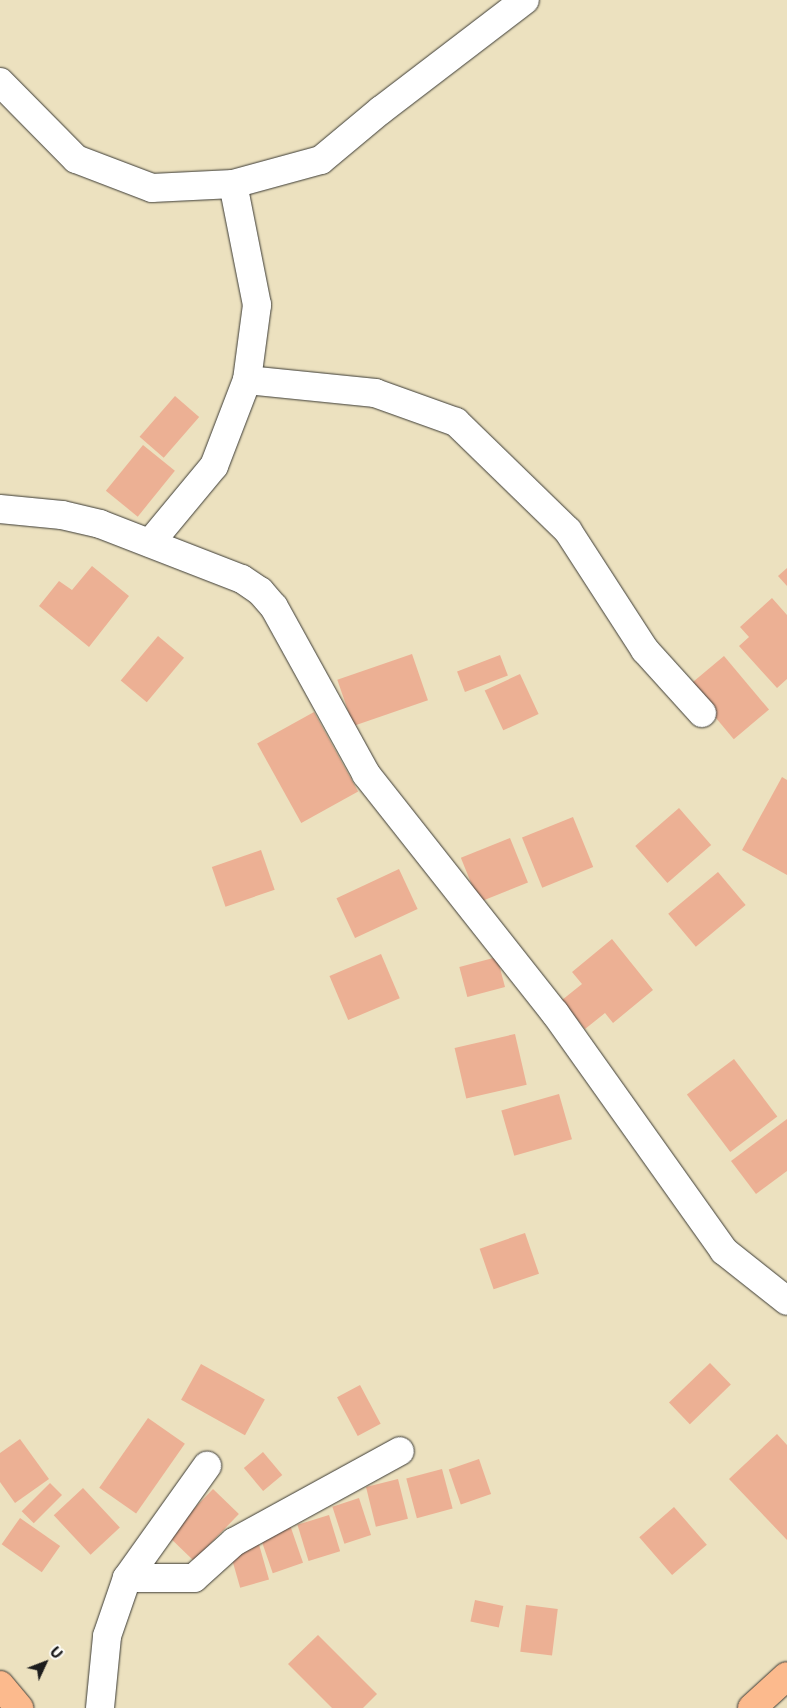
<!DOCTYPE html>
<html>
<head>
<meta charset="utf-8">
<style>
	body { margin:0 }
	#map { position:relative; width:787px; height:1708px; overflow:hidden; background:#ece1bf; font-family:"Playpen Sans",sans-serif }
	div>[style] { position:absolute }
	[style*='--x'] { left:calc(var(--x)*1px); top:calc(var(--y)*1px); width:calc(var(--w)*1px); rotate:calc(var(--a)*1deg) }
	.building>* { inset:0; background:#ecb094; transform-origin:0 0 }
	.roads { filter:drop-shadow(0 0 1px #3b3a34) drop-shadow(0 0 1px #3b3a34) }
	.minor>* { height:28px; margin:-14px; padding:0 14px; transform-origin:14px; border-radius:14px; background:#fff }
	.major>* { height:28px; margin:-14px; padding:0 14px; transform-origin:14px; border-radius:14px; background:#fcba8d }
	span { translate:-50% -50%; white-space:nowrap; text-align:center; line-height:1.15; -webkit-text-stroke:4px #fdfcf7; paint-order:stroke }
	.north { position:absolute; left:20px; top:1638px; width:50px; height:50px; -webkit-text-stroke:4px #fdfcf7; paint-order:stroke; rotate:47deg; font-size:14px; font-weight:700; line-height:20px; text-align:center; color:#1c1c1c }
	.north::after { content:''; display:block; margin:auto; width:18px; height:22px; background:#1c1c1c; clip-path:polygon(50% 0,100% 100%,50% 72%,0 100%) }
</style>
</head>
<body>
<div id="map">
	<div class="building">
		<i style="left:175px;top:396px;width:32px;height:54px;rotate:41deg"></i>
		<i style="left:143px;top:445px;width:41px;height:59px;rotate:39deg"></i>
		<i style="clip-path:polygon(92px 566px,129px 596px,89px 647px,39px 606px,59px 581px,72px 590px)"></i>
		<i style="clip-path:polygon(787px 568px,787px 586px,778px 576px)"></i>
		<i style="clip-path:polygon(772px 598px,787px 615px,787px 679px,777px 688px,739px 646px,749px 637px,740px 627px)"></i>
		<i style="left:158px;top:636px;width:34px;height:58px;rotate:40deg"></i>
		<i style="left:412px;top:654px;width:49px;height:79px;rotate:71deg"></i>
		<i style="left:500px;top:655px;width:22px;height:46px;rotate:69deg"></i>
		<i style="left:724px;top:656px;width:70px;height:46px;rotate:50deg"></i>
		<i style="left:520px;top:674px;width:44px;height:39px;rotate:65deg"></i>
		<i style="left:314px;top:712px;width:91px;height:65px;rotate:61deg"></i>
		<i style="clip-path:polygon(782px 777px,787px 780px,787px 875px,742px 850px)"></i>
		<i style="left:679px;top:808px;width:49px;height:58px;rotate:49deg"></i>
		<i style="left:573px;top:817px;width:54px;height:55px;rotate:68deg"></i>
		<i style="left:510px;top:838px;width:48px;height:53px;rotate:68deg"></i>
		<i style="left:261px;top:850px;width:42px;height:52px;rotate:71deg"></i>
		<i style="left:399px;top:869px;width:44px;height:69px;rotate:65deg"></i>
		<i style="left:718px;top:872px;width:43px;height:65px;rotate:50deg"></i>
		<i style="clip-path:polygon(612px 939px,653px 990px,613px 1023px,605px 1013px,585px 1029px,562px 1000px,582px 984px,572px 972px)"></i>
		<i style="left:381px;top:954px;width:48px;height:56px;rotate:67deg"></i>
		<i style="left:497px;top:957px;width:31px;height:39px;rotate:75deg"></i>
		<i style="left:515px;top:1034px;width:52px;height:62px;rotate:77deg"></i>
		<i style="left:734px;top:1059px;width:72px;height:59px;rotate:53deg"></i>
		<i style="left:559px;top:1094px;width:47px;height:60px;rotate:74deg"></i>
		<i style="clip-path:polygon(787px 1119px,787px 1171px,756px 1194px,731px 1161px)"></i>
		<i style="left:525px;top:1233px;width:43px;height:48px;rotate:71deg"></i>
		<i style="left:710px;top:1363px;width:30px;height:57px;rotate:46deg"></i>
		<i style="left:201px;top:1364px;width:73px;height:41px;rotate:29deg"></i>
		<i style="left:360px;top:1385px;width:44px;height:26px;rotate:62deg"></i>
		<i style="left:148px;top:1418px;width:45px;height:85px;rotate:35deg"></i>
		<i style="clip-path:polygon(777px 1434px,787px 1445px,787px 1540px,729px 1479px)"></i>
		<i style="clip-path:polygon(20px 1439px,49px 1479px,15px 1503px,0 1482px,0 1453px)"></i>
		<i style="left:263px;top:1452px;width:30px;height:25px;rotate:50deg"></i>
		<i style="left:479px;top:1459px;width:37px;height:32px;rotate:71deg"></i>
		<i style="left:442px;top:1469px;width:41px;height:37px;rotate:75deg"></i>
		<i style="left:398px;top:1479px;width:41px;height:33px;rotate:76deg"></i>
		<i style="left:50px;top:1483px;width:17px;height:40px;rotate:45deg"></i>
		<i style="left:83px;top:1488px;width:54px;height:40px;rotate:47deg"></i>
		<i style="left:213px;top:1489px;width:36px;height:65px;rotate:44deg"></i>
		<i style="left:359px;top:1498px;width:39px;height:28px;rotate:72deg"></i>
		<i style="left:674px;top:1507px;width:50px;height:46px;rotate:49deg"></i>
		<i style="left:329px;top:1515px;width:38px;height:33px;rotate:73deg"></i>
		<i style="left:20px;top:1518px;width:49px;height:32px;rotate:35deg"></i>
		<i style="left:290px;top:1525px;width:40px;height:32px;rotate:71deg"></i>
		<i style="left:258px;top:1541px;width:40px;height:30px;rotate:74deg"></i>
		<i style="left:475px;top:1600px;width:29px;height:22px;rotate:12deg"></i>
		<i style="left:526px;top:1605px;width:32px;height:47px;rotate:7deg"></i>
		<i style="clip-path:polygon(318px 1635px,377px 1694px,363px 1708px,332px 1708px,288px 1664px)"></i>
	</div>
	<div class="roads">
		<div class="minor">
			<i style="--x:0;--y:82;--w:108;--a:45.4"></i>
			<i style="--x:76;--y:159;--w:81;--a:20.9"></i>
			<i style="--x:152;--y:188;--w:81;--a:-2.8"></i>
			<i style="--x:233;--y:184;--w:91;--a:-15.3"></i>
			<i style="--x:321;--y:160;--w:78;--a:-39.8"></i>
			<i style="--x:381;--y:110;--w:181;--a:-37.4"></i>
			<i style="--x:247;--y:380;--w:129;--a:5.8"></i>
			<i style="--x:375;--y:393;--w:86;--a:19.7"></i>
			<i style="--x:456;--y:422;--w:156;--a:44.2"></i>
			<i style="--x:568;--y:531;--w:142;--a:57.1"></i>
			<i style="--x:645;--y:650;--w:85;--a:47.9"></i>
			<i style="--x:0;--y:509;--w:62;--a:5.5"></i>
			<i style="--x:62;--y:515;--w:39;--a:13"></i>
			<i style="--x:100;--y:524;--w:152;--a:21.2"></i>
			<i style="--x:242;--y:579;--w:22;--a:34"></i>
			<i style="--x:260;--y:591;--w:21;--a:49"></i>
			<i style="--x:274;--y:607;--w:191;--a:61.1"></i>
			<i style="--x:366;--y:774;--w:305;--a:51.7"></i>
			<i style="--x:555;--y:1013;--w:292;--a:54.6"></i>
			<i style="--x:724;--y:1251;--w:80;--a:38.4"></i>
			<i style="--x:150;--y:543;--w:100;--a:-50.3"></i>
			<i style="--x:214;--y:466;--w:92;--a:-69"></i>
			<i style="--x:247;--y:380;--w:76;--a:-82.4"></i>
			<i style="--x:257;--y:305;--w:123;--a:-101.2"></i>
			<i style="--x:127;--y:1578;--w:138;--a:-54.5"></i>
			<i style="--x:100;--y:1708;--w:72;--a:-84.4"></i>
			<i style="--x:107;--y:1636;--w:61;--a:-71"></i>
			<i style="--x:127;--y:1578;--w:67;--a:0"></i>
			<i style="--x:194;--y:1578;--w:54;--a:-42"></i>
			<i style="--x:234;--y:1542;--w:189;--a:-28.7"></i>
		</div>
		<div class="major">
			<i style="--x:0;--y:1685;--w:30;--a:50"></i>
			<i style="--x:752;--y:1708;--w:47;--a:-42.4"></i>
		</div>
	</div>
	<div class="north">U</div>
</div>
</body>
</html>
